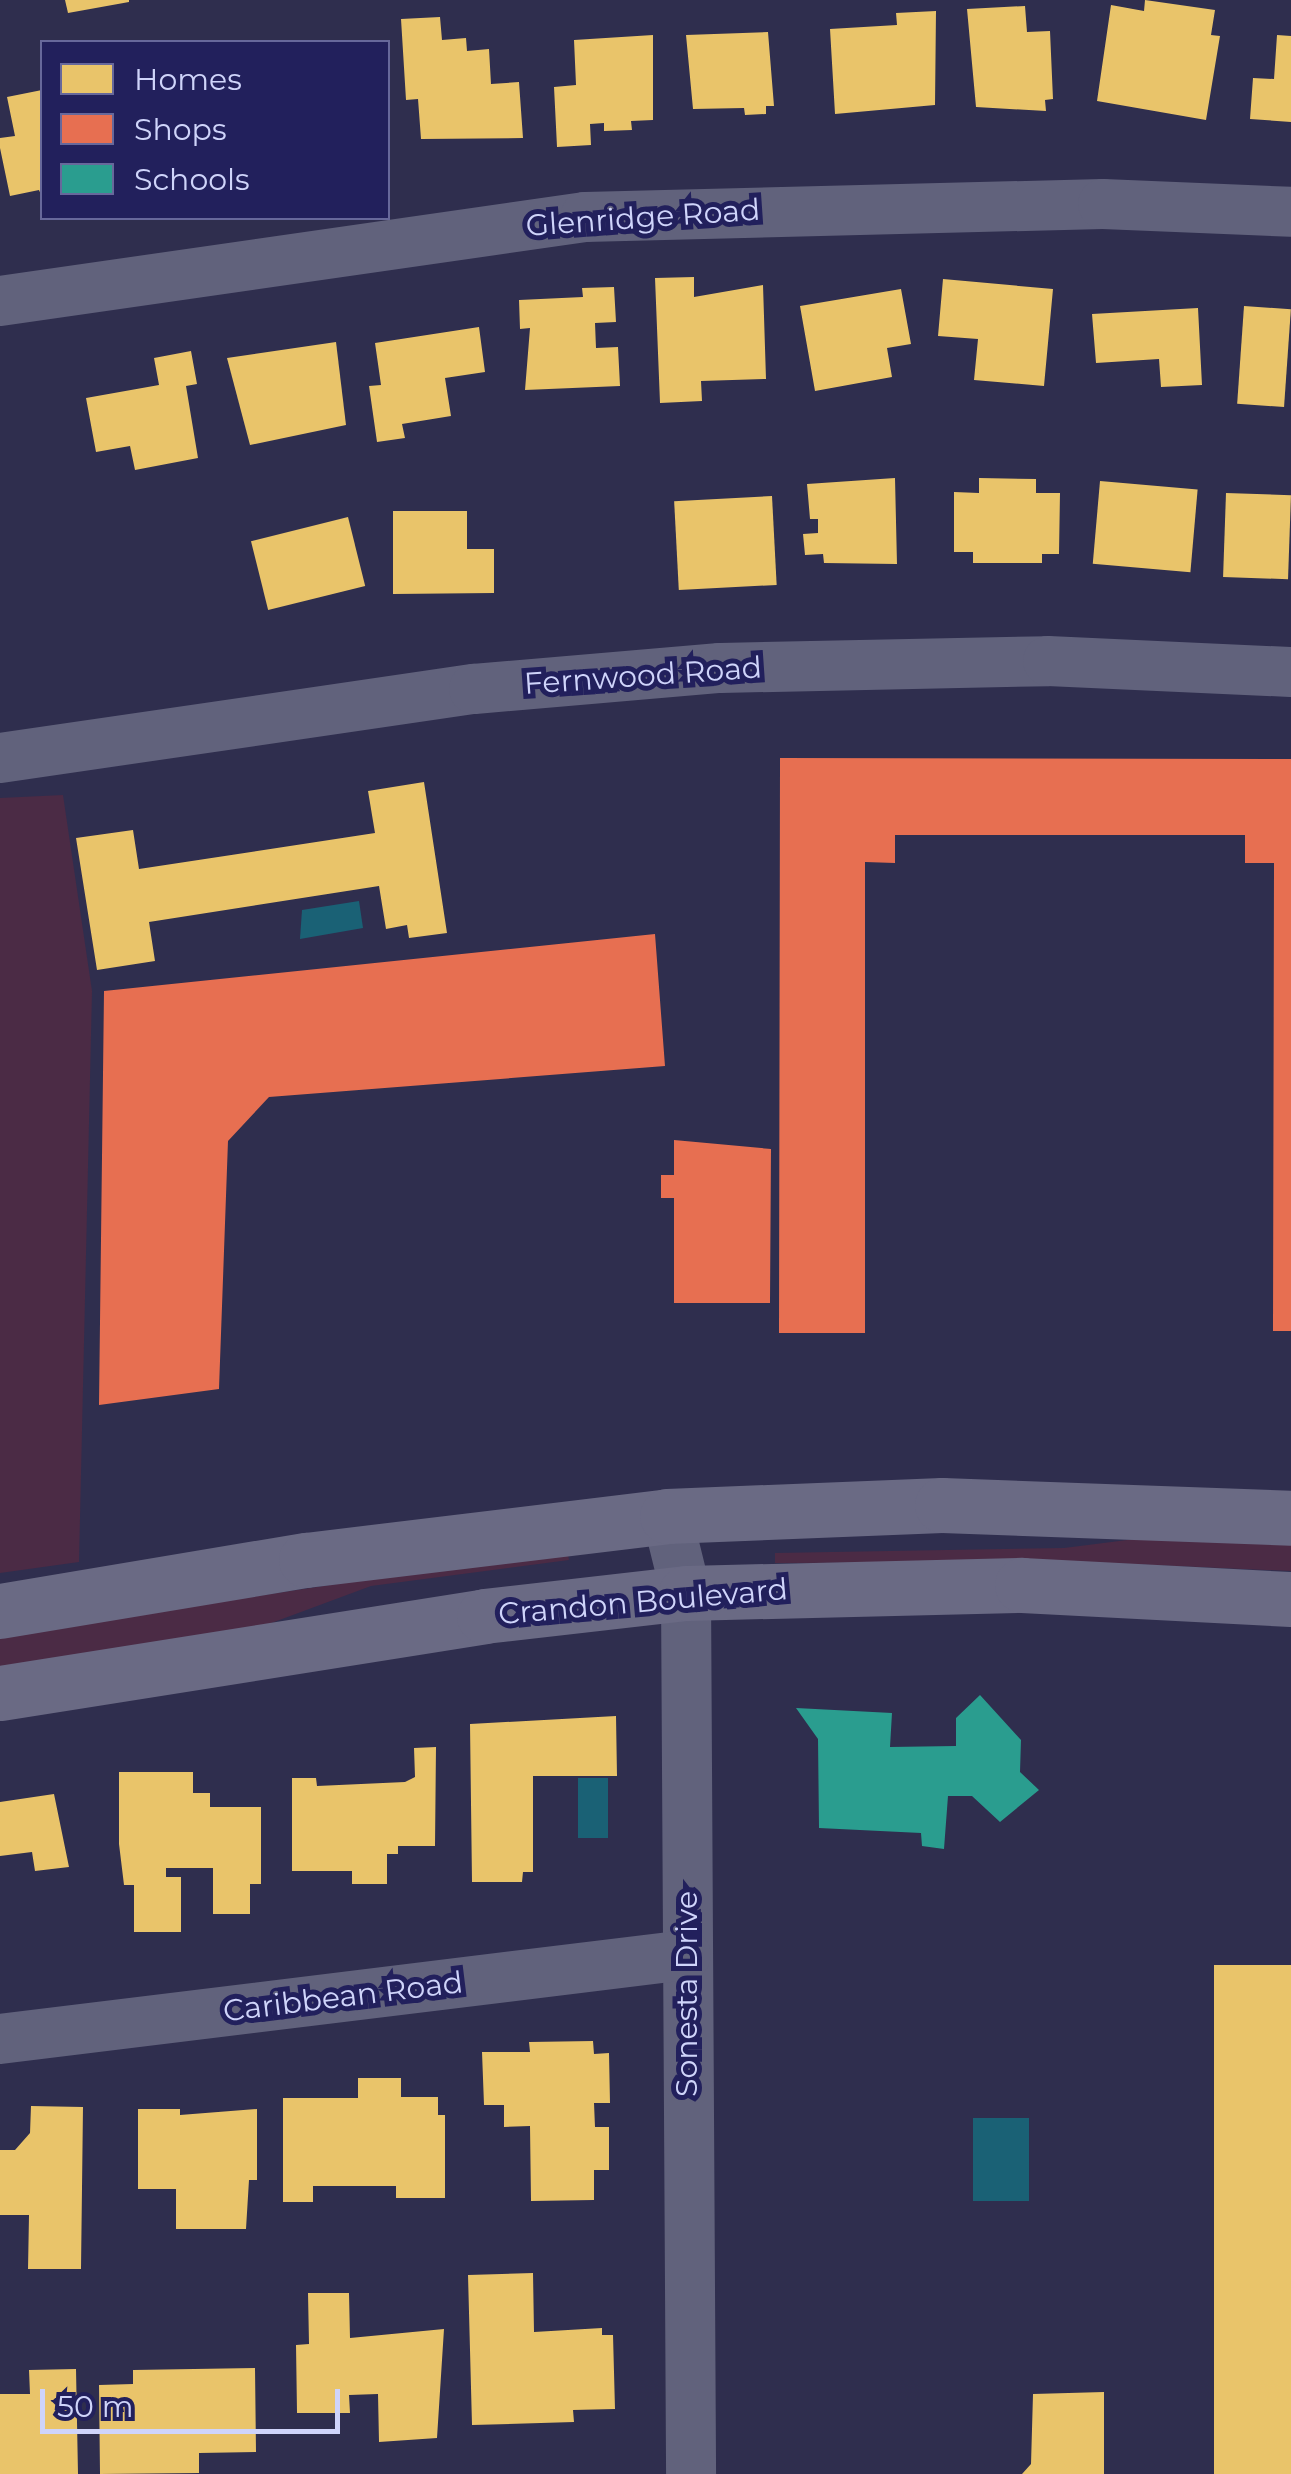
<!DOCTYPE html>
<html>
<head>
<meta charset="utf-8">
<style>
	body { margin:0 }
	#map { position:relative; width:1291px; height:2474px; overflow:hidden; background:#2f2e4e; font-family:Montserrat,sans-serif }
	div>[style] { position:absolute }
	[style*='--x'] { left:calc(var(--x)*1px); top:calc(var(--y)*1px); width:calc(var(--w)*1px); rotate:calc(var(--a)*1deg) }
	.green>* { inset:0; background:#4b2b45 }
	.water>* { inset:0; background:#1a6175; transform-origin:0 0 }
	.homes>* { inset:0; background:#e9c46a; transform-origin:0 0 }
	.shops>* { inset:0; background:#e76f51 }
	.schools>* { inset:0; background:#2a9d8f }
	.minor>* { height:50px; margin:-25px; padding:0 25px; transform-origin:25px; border-radius:25px; background:#61627c }
	.major>* { height:55px; margin:-27.5px; padding:0 27.5px; transform-origin:27.5px; border-radius:27.5px; background:#6a6a84 }
	span { translate:-50% -50%; white-space:nowrap; text-align:center; line-height:1.15; -webkit-text-stroke:10px #22205c; paint-order:stroke }
	.street-label { font-size:30px; color:#cfd4fa }
	.legend { position:absolute; left:40px; top:40px; width:350px; height:180px; box-sizing:border-box; background:#22205c; border:2px solid #67689b; margin:0; padding:12px 18px; list-style:none; font-size:30px; color:#cfd4fa }
	.legend li { display:flex; align-items:center; gap:20px; height:50px }
	.legend b { width:50px; border:2px solid #67689b }
	.scale { position:absolute; left:40px; top:2389px; width:300px; height:45px; box-sizing:border-box; border:5px solid #cfd4fa; border-top:0; padding-left:12px; font-size:30px; line-height:35px; white-space:nowrap; color:#cfd4fa; -webkit-text-stroke:8px #22205c; paint-order:stroke }
</style>
</head>
<body>
<div id="map">
	<div class="green">
		<i style="clip-path:polygon(63px 795px,92px 991px,79px 1562px,0 1573px,0 798px)"></i>
		<i style="clip-path:polygon(1151px 1537px,1291px 1541px,1291px 1571px,1084px 1562px,775px 1563px,775px 1553px,1064px 1548px)"></i>
		<i style="clip-path:polygon(567px 1549px,569px 1560px,371px 1586px,266px 1625px,0 1668px,0 1635px)"></i>
	</div>
	<div class="water">
		<i style="clip-path:polygon(359px 901px,363px 928px,300px 939px,302px 910px)"></i>
		<i style="left:578px;top:1778px;width:30px;height:60px"></i>
		<i style="left:973px;top:2118px;width:56px;height:83px"></i>
	</div>
	<div class="homes">
		<i style="clip-path:polygon(65px 0,129px 0,129px 2px,68px 13px)"></i>
		<i style="clip-path:polygon(1145px 0,1215px 10px,1211px 35px,1220px 36px,1206px 120px,1097px 101px,1111px 5px,1144px 11px)"></i>
		<i style="clip-path:polygon(1025px 6px,1027px 32px,1050px 31px,1053px 99px,1045px 100px,1046px 111px,976px 107px,967px 9px)"></i>
		<i style="clip-path:polygon(936px 11px,935px 105px,835px 114px,830px 29px,897px 25px,896px 13px)"></i>
		<i style="clip-path:polygon(440px 17px,442px 40px,466px 38px,467px 51px,489px 49px,491px 84px,519px 82px,523px 138px,421px 139px,418px 99px,406px 100px,401px 19px)"></i>
		<i style="clip-path:polygon(768px 32px,774px 106px,766px 106px,766px 114px,745px 115px,744px 108px,693px 109px,686px 35px)"></i>
		<i style="clip-path:polygon(653px 35px,653px 120px,631px 121px,632px 130px,604px 131px,604px 123px,590px 124px,591px 145px,557px 147px,554px 87px,576px 85px,574px 40px)"></i>
		<i style="clip-path:polygon(1277px 35px,1291px 36px,1291px 122px,1250px 119px,1253px 78px,1274px 79px)"></i>
		<i style="clip-path:polygon(42px 90px,42px 197px,39px 190px,10px 196px,0 148px,0 138px,15px 136px,7px 97px)"></i>
		<i style="clip-path:polygon(694px 277px,694px 297px,763px 285px,766px 379px,701px 381px,702px 401px,660px 403px,655px 278px)"></i>
		<i style="clip-path:polygon(943px 279px,1053px 289px,1044px 386px,974px 380px,978px 339px,938px 336px)"></i>
		<i style="clip-path:polygon(614px 287px,616px 322px,595px 323px,596px 348px,618px 347px,620px 386px,525px 390px,530px 328px,520px 329px,519px 300px,583px 297px,582px 288px)"></i>
		<i style="clip-path:polygon(901px 289px,911px 344px,887px 348px,892px 377px,815px 391px,800px 306px)"></i>
		<i style="left:1244px;top:306px;width:47px;height:98px;rotate:4deg"></i>
		<i style="clip-path:polygon(1198px 308px,1202px 385px,1161px 387px,1159px 359px,1096px 363px,1092px 314px)"></i>
		<i style="clip-path:polygon(479px 327px,485px 372px,445px 378px,451px 416px,402px 424px,405px 438px,377px 442px,369px 386px,381px 385px,375px 343px)"></i>
		<i style="clip-path:polygon(336px 342px,346px 425px,250px 445px,227px 358px)"></i>
		<i style="clip-path:polygon(191px 351px,197px 384px,186px 386px,198px 458px,135px 470px,130px 446px,96px 452px,86px 398px,159px 385px,154px 358px)"></i>
		<i style="clip-path:polygon(895px 478px,897px 564px,824px 563px,823px 554px,805px 555px,803px 534px,818px 533px,818px 519px,810px 519px,807px 484px)"></i>
		<i style="clip-path:polygon(979px 478px,1036px 479px,1036px 493px,1060px 493px,1059px 554px,1042px 554px,1042px 563px,973px 563px,973px 552px,954px 552px,954px 492px,979px 493px)"></i>
		<i style="left:1100px;top:481px;width:98px;height:83px;rotate:5deg"></i>
		<i style="left:1226px;top:493px;width:65px;height:84px;rotate:2deg"></i>
		<i style="left:772px;top:496px;width:89px;height:98px;rotate:87deg"></i>
		<i style="clip-path:polygon(393px 511px,467px 511px,467px 549px,494px 549px,494px 593px,393px 594px)"></i>
		<i style="left:348px;top:517px;width:71px;height:100px;rotate:76deg"></i>
		<i style="clip-path:polygon(424px 782px,447px 933px,409px 938px,407px 925px,386px 929px,379px 886px,149px 922px,155px 961px,97px 970px,76px 838px,133px 830px,139px 869px,375px 833px,368px 791px)"></i>
		<i style="clip-path:polygon(616px 1716px,617px 1776px,533px 1776px,533px 1872px,523px 1872px,522px 1882px,472px 1882px,470px 1724px)"></i>
		<i style="clip-path:polygon(436px 1747px,435px 1846px,398px 1846px,398px 1854px,387px 1854px,387px 1884px,352px 1884px,352px 1871px,292px 1871px,292px 1778px,316px 1778px,317px 1786px,405px 1782px,415px 1777px,414px 1748px)"></i>
		<i style="clip-path:polygon(119px 1772px,193px 1772px,193px 1793px,210px 1793px,210px 1807px,261px 1807px,261px 1884px,250px 1884px,250px 1914px,213px 1914px,213px 1868px,166px 1868px,166px 1877px,181px 1877px,181px 1932px,134px 1932px,134px 1885px,124px 1885px,119px 1844px)"></i>
		<i style="clip-path:polygon(54px 1794px,69px 1867px,35px 1871px,32px 1852px,0 1856px,0 1802px)"></i>
		<i style="left:1214px;top:1965px;width:77px;height:509px"></i>
		<i style="clip-path:polygon(593px 2041px,594px 2054px,609px 2053px,610px 2103px,594px 2103px,595px 2127px,609px 2127px,609px 2170px,594px 2170px,594px 2200px,531px 2201px,530px 2126px,504px 2127px,504px 2105px,484px 2105px,482px 2052px,530px 2052px,529px 2042px)"></i>
		<i style="clip-path:polygon(358px 2078px,401px 2078px,401px 2097px,438px 2097px,438px 2115px,445px 2115px,445px 2198px,396px 2198px,396px 2186px,313px 2186px,313px 2202px,283px 2202px,283px 2098px,358px 2098px)"></i>
		<i style="clip-path:polygon(31px 2106px,83px 2107px,81px 2269px,28px 2269px,29px 2215px,0 2215px,0 2150px,15px 2150px,30px 2133px)"></i>
		<i style="clip-path:polygon(138px 2109px,180px 2109px,180px 2115px,257px 2109px,257px 2180px,249px 2180px,246px 2229px,176px 2229px,176px 2189px,138px 2189px)"></i>
		<i style="clip-path:polygon(533px 2273px,534px 2332px,602px 2328px,602px 2335px,613px 2335px,615px 2409px,573px 2410px,574px 2422px,472px 2425px,468px 2275px)"></i>
		<i style="clip-path:polygon(308px 2293px,349px 2293px,350px 2338px,444px 2329px,437px 2438px,379px 2442px,378px 2394px,349px 2395px,350px 2413px,297px 2413px,296px 2345px,309px 2344px)"></i>
		<i style="clip-path:polygon(255px 2368px,256px 2452px,199px 2453px,199px 2473px,100px 2474px,99px 2385px,133px 2384px,133px 2370px)"></i>
		<i style="clip-path:polygon(76px 2369px,78px 2474px,0 2474px,0 2394px,30px 2394px,29px 2370px)"></i>
		<i style="clip-path:polygon(1104px 2392px,1104px 2474px,1022px 2474px,1031px 2464px,1033px 2394px)"></i>
	</div>
	<div class="shops">
		<i style="clip-path:polygon(780px 758px,1291px 759px,1291px 1331px,1273px 1331px,1274px 863px,1245px 863px,1245px 835px,895px 835px,895px 863px,865px 862px,865px 1333px,779px 1333px)"></i>
		<i style="clip-path:polygon(655px 934px,665px 1066px,269px 1097px,228px 1141px,219px 1389px,99px 1405px,104px 991px)"></i>
		<i style="clip-path:polygon(674px 1140px,771px 1149px,770px 1303px,674px 1303px,674px 1198px,661px 1198px,661px 1175px,674px 1175px)"></i>
	</div>
	<div class="schools">
		<i style="clip-path:polygon(980px 1695px,1021px 1740px,1020px 1772px,1039px 1790px,1000px 1822px,972px 1796px,948px 1796px,944px 1849px,922px 1846px,921px 1833px,819px 1828px,818px 1739px,796px 1708px,892px 1713px,890px 1747px,956px 1746px,956px 1718px)"></i>
	</div>
	<div class="minor">
		<i style="--x:0;--y:301;--w:591;--a:-8.17"></i>
		<i style="--x:585;--y:217;--w:518;--a:-1.44"></i>
		<i style="--x:1103;--y:204;--w:188;--a:2.4"></i>
		<i style="--x:0;--y:758;--w:479;--a:-8.3"></i>
		<i style="--x:474;--y:689;--w:247;--a:-4.9"></i>
		<i style="--x:720;--y:668;--w:328;--a:-1.2"></i>
		<i style="--x:1048;--y:661;--w:243;--a:2.6"></i>
		<i style="--x:667;--y:1516;--w:79;--a:76.1"></i>
		<i style="--x:686;--y:1593;--w:881;--a:89.67"></i>
		<i style="--x:0;--y:2039;--w:691;--a:-6.98"></i>
	</div>
	<div class="major">
		<i style="--x:0;--y:1611;--w:310;--a:-9.5"></i>
		<i style="--x:306;--y:1560;--w:364;--a:-6.9"></i>
		<i style="--x:667;--y:1516;--w:275;--a:-2.3"></i>
		<i style="--x:942;--y:1505;--w:349;--a:2.1"></i>
		<i style="--x:0;--y:1693;--w:490;--a:-9"></i>
		<i style="--x:484;--y:1616;--w:203;--a:-6.5"></i>
		<i style="--x:686;--y:1593;--w:336;--a:-1.4"></i>
		<i style="--x:1022;--y:1585;--w:269;--a:3"></i>
	</div>
	<div class="street-label">
		<span style="left:643px;top:218px;rotate:-4deg">Glenridge Road</span>
		<span style="left:643px;top:676px;rotate:-4deg">Fernwood Road</span>
		<span style="left:643px;top:1602px;rotate:-5deg">Crandon Boulevard</span>
		<span style="left:687px;top:1994px;rotate:-90deg">Sonesta Drive</span>
		<span style="left:343px;top:1997px;rotate:-7deg">Caribbean Road</span>
	</div>
	<ul class="legend">
	<li><b style="height:28px;background:#e9c46a"></b>Homes</li>
	<li><b style="height:28px;background:#e76f51"></b>Shops</li>
	<li><b style="height:28px;background:#2a9d8f"></b>Schools</li>
	</ul>
	<div class="scale">50 m</div>
</div>
</body>
</html>
